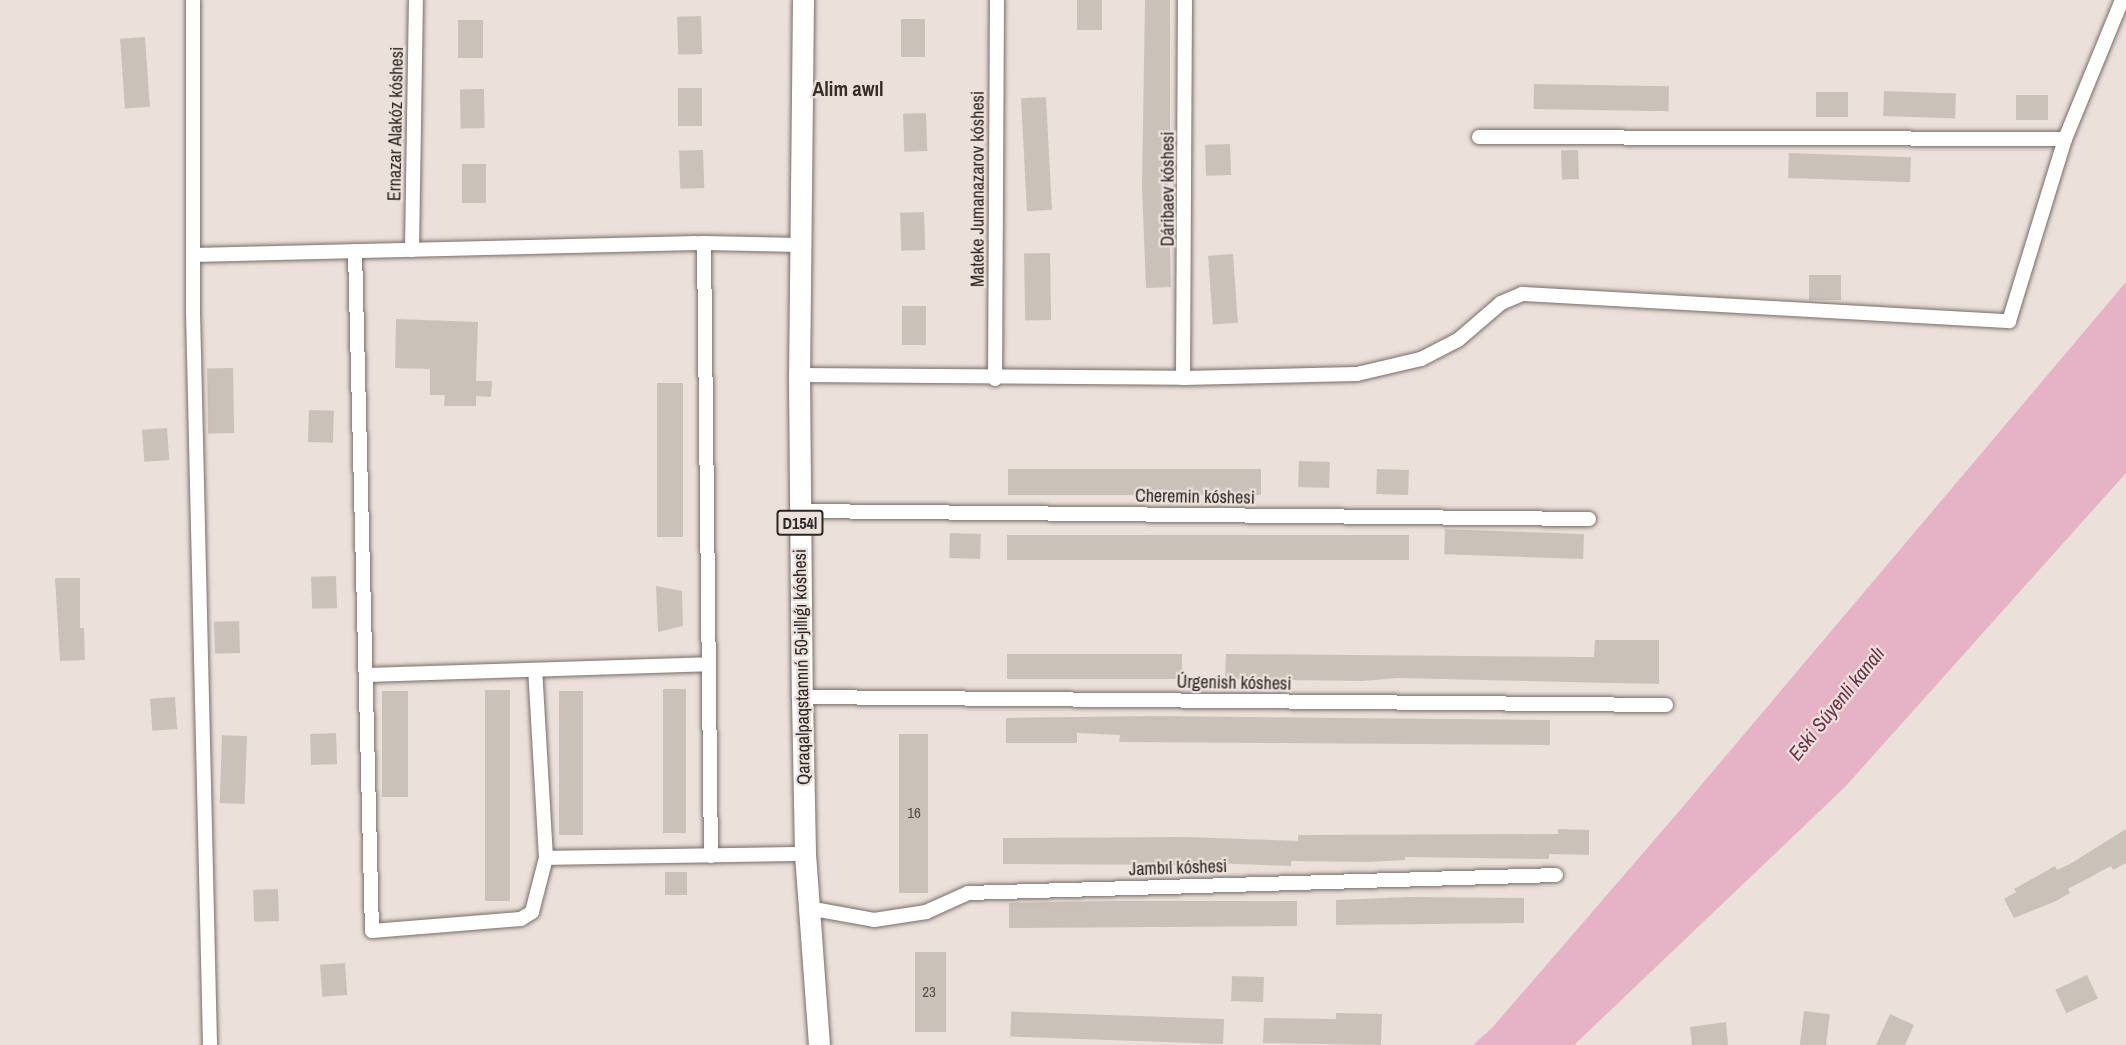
<!DOCTYPE html>
<html>
<head>
<meta charset="utf-8">
<style>
	body { margin:0 }
	#map { position:relative; width:2126px; height:1045px; overflow:hidden; background:#ece0da; font-family:"Archivo Narrow",sans-serif }
	div>[style] { position:absolute }
	[style*='--x'] { left:calc(var(--x)*1px); top:calc(var(--y)*1px); width:calc(var(--w)*1px); rotate:calc(var(--a)*1deg) }
	.water>* { inset:0; background:#e6b2c5 }
	.building>* { inset:0; background:#cac2b9; transform-origin:0 0 }
	.roads { filter:drop-shadow(0 0 2px #776d68) drop-shadow(0 0 2px #776d68) }
	.minor>* { height:14px; margin:-7px; padding:0 7px; transform-origin:7px; border-radius:7px; background:#fff }
	.primary>* { height:21px; margin:-10.5px; padding:0 10.5px; transform-origin:10.5px; border-radius:10.5px; background:#fff }
	span { translate:-50% -50%; white-space:nowrap; text-align:center; line-height:1.15; -webkit-text-stroke:4.5px #ece0da; paint-order:stroke }
	.number-label { font-size:15px; color:#534e4a }
	.number-label span { -webkit-text-stroke-width:0 }
	.shield-label span { padding:2px 4px; background:#ece0da; border:2px solid; border-radius:4px; -webkit-text-stroke-width:0 }
	.shield-label { font-size:16px; color:#2b2725; font-weight:700 }
	.street-label { font-size:18px; color:#2b2725 }
	.neighbourhood-label { font-size:20px; color:#372e29; font-weight:700 }
	.water-label { font-size:20px; color:#6e2f4a; font-style:italic }
</style>
</head>
<body>
<div id="map">
	<div class="water">
		<i style="clip-path:polygon(2126px 282px,2126px 473px,1845px 787px,1574px 1045px,1473px 1045px,1492px 1028px,1675px 816px)"></i>
	</div>
	<div class="building">
		<i style="left:1077px;top:0;width:25px;height:30px"></i>
		<i style="clip-path:polygon(1145px 0,1170px 0,1170px 144px,1167px 144px,1171px 287px,1146px 288px,1142px 187px)"></i>
		<i style="left:701px;top:16px;width:38px;height:24px;rotate:88deg"></i>
		<i style="left:901px;top:19px;width:24px;height:38px"></i>
		<i style="left:483px;top:20px;width:38px;height:25px;rotate:90deg"></i>
		<i style="left:145px;top:37px;width:70px;height:25px;rotate:86deg"></i>
		<i style="left:1534px;top:84px;width:135px;height:25px;rotate:1deg"></i>
		<i style="left:678px;top:88px;width:24px;height:38px"></i>
		<i style="left:484px;top:89px;width:39px;height:24px;rotate:89deg"></i>
		<i style="left:1884px;top:91px;width:72px;height:25px;rotate:2deg"></i>
		<i style="left:1816px;top:92px;width:32px;height:25px"></i>
		<i style="left:2016px;top:95px;width:32px;height:25px"></i>
		<i style="left:1046px;top:97px;width:113px;height:25px;rotate:87deg"></i>
		<i style="left:926px;top:113px;width:38px;height:23px;rotate:88deg"></i>
		<i style="left:1230px;top:144px;width:31px;height:25px;rotate:88deg"></i>
		<i style="left:703px;top:150px;width:38px;height:24px;rotate:88deg"></i>
		<i style="left:1578px;top:150px;width:29px;height:17px;rotate:88deg"></i>
		<i style="left:1789px;top:153px;width:122px;height:25px;rotate:2deg"></i>
		<i style="left:462px;top:164px;width:24px;height:39px"></i>
		<i style="left:924px;top:212px;width:38px;height:24px;rotate:88deg"></i>
		<i style="left:1050px;top:253px;width:67px;height:26px;rotate:89deg"></i>
		<i style="left:1233px;top:254px;width:69px;height:25px;rotate:86deg"></i>
		<i style="left:1809px;top:275px;width:32px;height:25px"></i>
		<i style="left:926px;top:306px;width:39px;height:24px;rotate:90deg"></i>
		<i style="clip-path:polygon(396px 319px,478px 322px,476px 381px,492px 381px,491px 397px,476px 396px,476px 406px,444px 406px,445px 395px,430px 395px,430px 369px,395px 368px)"></i>
		<i style="left:233px;top:368px;width:65px;height:26px;rotate:89deg"></i>
		<i style="left:657px;top:383px;width:26px;height:154px"></i>
		<i style="left:309px;top:410px;width:25px;height:32px;rotate:2deg"></i>
		<i style="left:167px;top:428px;width:32px;height:25px;rotate:86deg"></i>
		<i style="left:1299px;top:461px;width:31px;height:26px;rotate:2deg"></i>
		<i style="left:1008px;top:469px;width:253px;height:26px"></i>
		<i style="left:1377px;top:469px;width:32px;height:25px;rotate:2deg"></i>
		<i style="left:950px;top:533px;width:31px;height:25px;rotate:2deg"></i>
		<i style="left:1584px;top:534px;width:25px;height:139px;rotate:92deg"></i>
		<i style="left:1007px;top:535px;width:402px;height:25px"></i>
		<i style="left:336px;top:576px;width:32px;height:25px;rotate:88deg"></i>
		<i style="clip-path:polygon(55px 578px,80px 578px,80px 628px,84px 628px,85px 660px,60px 661px)"></i>
		<i style="clip-path:polygon(656px 586px,682px 591px,683px 626px,658px 632px)"></i>
		<i style="left:239px;top:621px;width:32px;height:25px;rotate:88deg"></i>
		<i style="clip-path:polygon(1595px 640px,1659px 640px,1659px 684px,1398px 678px,1362px 681px,1225px 679px,1226px 654px,1594px 657px)"></i>
		<i style="left:1007px;top:654px;width:175px;height:25px"></i>
		<i style="left:663px;top:689px;width:23px;height:144px"></i>
		<i style="left:510px;top:690px;width:211px;height:25px;rotate:90deg"></i>
		<i style="left:382px;top:691px;width:26px;height:106px"></i>
		<i style="left:559px;top:691px;width:24px;height:144px"></i>
		<i style="left:175px;top:697px;width:32px;height:25px;rotate:86deg"></i>
		<i style="clip-path:polygon(1157px 716px,1550px 720px,1550px 745px,1119px 742px,1120px 735px,1077px 733px,1077px 743px,1006px 743px,1006px 718px)"></i>
		<i style="left:336px;top:733px;width:31px;height:26px;rotate:88deg"></i>
		<i style="left:899px;top:734px;width:29px;height:159px"></i>
		<i style="left:247px;top:736px;width:68px;height:25px;rotate:92deg"></i>
		<i style="clip-path:polygon(1558px 829px,1589px 830px,1589px 855px,1549px 854px,1549px 859px,1405px 857px,1405px 860px,1368px 862px,1291px 861px,1291px 866px,1182px 862px,1182px 865px,1003px 864px,1003px 838px,1187px 837px,1298px 841px,1298px 835px,1558px 834px)"></i>
		<i style="clip-path:polygon(2126px 829px,2126px 863px,2113px 870px,2111px 866px,2068px 889px,2070px 893px,2056px 901px,2014px 918px,2004px 899px,2016px 892px,2014px 889px,2055px 866px,2057px 870px,2070px 864px)"></i>
		<i style="left:687px;top:872px;width:23px;height:22px;rotate:90deg"></i>
		<i style="left:278px;top:889px;width:32px;height:25px;rotate:88deg"></i>
		<i style="clip-path:polygon(1409px 897px,1524px 898px,1524px 923px,1336px 925px,1336px 900px)"></i>
		<i style="clip-path:polygon(1113px 901px,1297px 901px,1297px 926px,1009px 928px,1009px 903px)"></i>
		<i style="left:915px;top:952px;width:31px;height:80px"></i>
		<i style="left:345px;top:963px;width:32px;height:25px;rotate:86deg"></i>
		<i style="left:2087px;top:975px;width:26px;height:35px;rotate:65deg"></i>
		<i style="left:1232px;top:976px;width:32px;height:25px;rotate:2deg"></i>
		<i style="left:1804px;top:1011px;width:26px;height:34px;rotate:7deg"></i>
		<i style="clip-path:polygon(1336px 1013px,1382px 1014px,1381px 1045px,1263px 1043px,1264px 1018px,1336px 1019px)"></i>
		<i style="clip-path:polygon(1890px 1014px,1914px 1025px,1905px 1045px,1876px 1045px)"></i>
		<i style="left:1224px;top:1019px;width:25px;height:213px;rotate:92deg"></i>
		<i style="clip-path:polygon(1726px 1022px,1728px 1045px,1692px 1045px,1690px 1027px)"></i>
	</div>
	<div class="roads">
		<div class="minor">
			<i style="--x:193;--y:0;--w:312;--a:90"></i>
			<i style="--x:193;--y:312;--w:733;--a:88.67"></i>
			<i style="--x:1479;--y:137;--w:586;--a:0.2"></i>
			<i style="--x:704;--y:243;--w:613;--a:89.35"></i>
			<i style="--x:412;--y:250;--w:250;--a:-89.1"></i>
			<i style="--x:355;--y:251;--w:680;--a:88.57"></i>
			<i style="--x:372;--y:931;--w:149;--a:-4.6"></i>
			<i style="--x:521;--y:919;--w:13;--a:-32"></i>
			<i style="--x:532;--y:912;--w:56;--a:-75.5"></i>
			<i style="--x:546;--y:858;--w:188;--a:-93.3"></i>
			<i style="--x:193;--y:255;--w:511;--a:-1.35"></i>
			<i style="--x:704;--y:243;--w:97;--a:1.2"></i>
			<i style="--x:799;--y:375;--w:384;--a:0.4"></i>
			<i style="--x:1183;--y:378;--w:174;--a:-1.3"></i>
			<i style="--x:1357;--y:374;--w:66;--a:-13.2"></i>
			<i style="--x:1421;--y:359;--w:42;--a:-27.2"></i>
			<i style="--x:1458;--y:340;--w:57;--a:-40.7"></i>
			<i style="--x:1501;--y:303;--w:23;--a:-23"></i>
			<i style="--x:1522;--y:294;--w:488;--a:3.2"></i>
			<i style="--x:2009;--y:321;--w:190;--a:-72.9"></i>
			<i style="--x:2065;--y:139;--w:150;--a:-67.7"></i>
			<i style="--x:1183;--y:378;--w:378;--a:-89.7"></i>
			<i style="--x:995;--y:379;--w:379;--a:-89.7"></i>
			<i style="--x:800;--y:511;--w:789;--a:0.58"></i>
			<i style="--x:366;--y:675;--w:343;--a:-1.8"></i>
			<i style="--x:802;--y:697;--w:864;--a:0.53"></i>
			<i style="--x:546;--y:858;--w:259;--a:-0.9"></i>
			<i style="--x:808;--y:908;--w:67;--a:10.3"></i>
			<i style="--x:874;--y:920;--w:53;--a:-8.7"></i>
			<i style="--x:926;--y:912;--w:46;--a:-24.3"></i>
			<i style="--x:968;--y:893;--w:588;--a:-1.75"></i>
		</div>
		<div class="primary">
			<i style="--x:803;--y:0;--w:375;--a:90.6"></i>
			<i style="--x:799;--y:375;--w:322;--a:89.5"></i>
			<i style="--x:802;--y:697;--w:157;--a:88.9"></i>
			<i style="--x:805;--y:854;--w:192;--a:85.8"></i>
		</div>
	</div>
	<div class="number-label">
		<span style="left:914px;top:813px">16</span>
		<span style="left:929px;top:992px">23</span>
	</div>
	<div class="shield-label">
		<span style="left:800px;top:523px">D154l</span>
	</div>
	<div class="street-label">
		<span style="left:396px;top:124px;rotate:-89deg">Ernazar Alakóz kóshesi</span>
		<span style="left:978px;top:189px;rotate:-90deg">Mateke Jumanazarov kóshesi</span>
		<span style="left:1168px;top:189px;rotate:-90deg">Dáribaev kóshesi</span>
		<span style="left:1195px;top:497px;rotate:1deg">Cheremin kóshesi</span>
		<span style="left:802px;top:667px;rotate:-91deg">Qaraqalpaqstannıń 50-jıllıǵı kóshesi</span>
		<span style="left:1234px;top:683px;rotate:1deg">Úrgenish kóshesi</span>
		<span style="left:1178px;top:868px;rotate:-2deg">Jambıl kóshesi</span>
	</div>
	<div class="neighbourhood-label">
		<span style="left:848px;top:88px">Alim awıl</span>
	</div>
	<div class="water-label">
		<span style="left:1836px;top:703px;rotate:-51deg">Eski Súyenli kanalı</span>
	</div>
</div>
</body>
</html>
